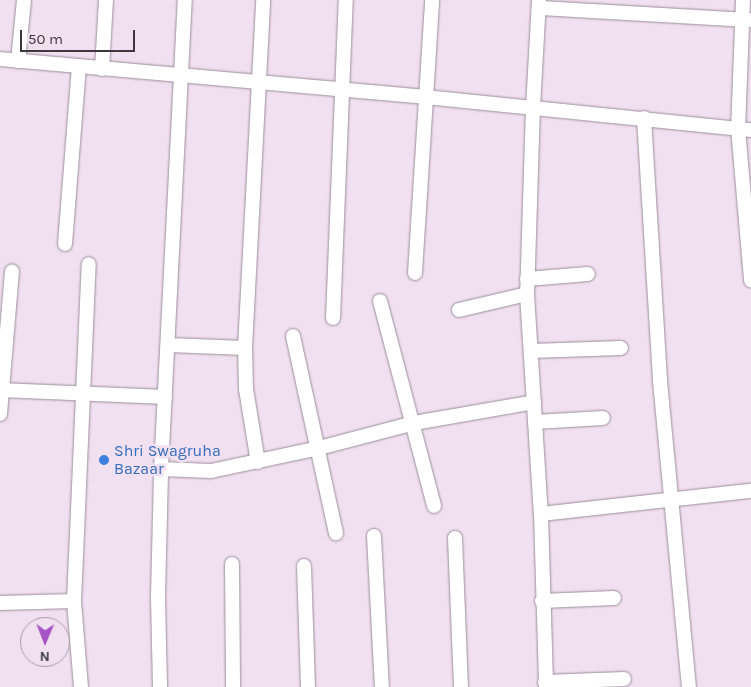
<!DOCTYPE html>
<html>
<head>
<meta charset="utf-8">
<style>
	body { margin:0 }
	#map { position:relative; width:751px; height:687px; overflow:hidden; background:#f0e0f0; font-family:Karla,sans-serif }
	div>[style] { position:absolute }
	[style*='--x'] { left:calc(var(--x)*1px); top:calc(var(--y)*1px); width:calc(var(--w)*1px); rotate:calc(var(--a)*1deg) }
	.roads { filter:drop-shadow(0 0 1px #9c8e9d) drop-shadow(0 0 1px #9c8e9d) }
	.minor>* { height:14px; margin:-7px; padding:0 7px; transform-origin:7px; border-radius:7px; background:#fff }
	.dots>* { width:14px; height:14px; translate:-50% -50%; box-sizing:border-box; border:2px solid #f0e0f0; border-radius:50% }
	span { translate:-50% -50%; white-space:nowrap; text-align:center; line-height:1.15; -webkit-text-stroke:5px #f0e0f0; paint-order:stroke }
	.shop-label { font-size:16px; color:#366cbe }
	.left { translate:0 -50%; text-align:left }
	.north { position:absolute; left:20px; top:617px; width:50px; height:50px; box-sizing:border-box; background:#f0e0f0; border:1px solid #a99da9; border-radius:50%; rotate:181deg; font-size:14px; font-weight:700; line-height:20px; text-align:center; color:#3e383e }
	.north::after { content:''; display:block; margin:auto; width:18px; height:22px; background:#a655c5; clip-path:polygon(50% 0,100% 100%,50% 72%,0 100%) }
	.scale { position:absolute; left:20px; top:30px; width:115px; height:22px; box-sizing:border-box; border:2px solid #3e383e; border-top:0; padding-left:6px; font-size:15px; line-height:18px; white-space:nowrap; color:#3e383e; -webkit-text-stroke:4px #f0e0f0; paint-order:stroke }
</style>
</head>
<body>
<div id="map">
	<div class="roads">
		<div class="minor">
			<i style="--x:539;--y:0;--w:107;--a:93.2"></i>
			<i style="--x:533;--y:107;--w:187;--a:91.8"></i>
			<i style="--x:527;--y:294;--w:220;--a:86.4"></i>
			<i style="--x:541;--y:514;--w:173;--a:88.3"></i>
			<i style="--x:743;--y:0;--w:128;--a:92.2"></i>
			<i style="--x:738;--y:128;--w:153;--a:85.1"></i>
			<i style="--x:539;--y:8;--w:211;--a:3.3"></i>
			<i style="--x:0;--y:59;--w:427;--a:5.1"></i>
			<i style="--x:425;--y:97;--w:328;--a:5.8"></i>
			<i style="--x:18;--y:61;--w:61;--a:-84.4"></i>
			<i style="--x:102;--y:69;--w:69;--a:-86.7"></i>
			<i style="--x:644;--y:118;--w:263;--a:86.5"></i>
			<i style="--x:660;--y:381;--w:307;--a:84.6"></i>
			<i style="--x:65;--y:244;--w:177;--a:-85.5"></i>
			<i style="--x:415;--y:273;--w:274;--a:-86.4"></i>
			<i style="--x:527;--y:279;--w:61;--a:-4.7"></i>
			<i style="--x:380;--y:301;--w:212;--a:75.2"></i>
			<i style="--x:459;--y:310;--w:70;--a:-13.2"></i>
			<i style="--x:333;--y:318;--w:318;--a:-87.7"></i>
			<i style="--x:293;--y:336;--w:202;--a:77.7"></i>
			<i style="--x:169;--y:345;--w:76;--a:2.3"></i>
			<i style="--x:245;--y:348;--w:41;--a:88.6"></i>
			<i style="--x:246;--y:389;--w:74;--a:80.7"></i>
			<i style="--x:245;--y:348;--w:348;--a:-87"></i>
			<i style="--x:531;--y:351;--w:90;--a:-1.9"></i>
			<i style="--x:0;--y:390;--w:165;--a:2.4"></i>
			<i style="--x:0;--y:414;--w:143;--a:-85.2"></i>
			<i style="--x:535;--y:422;--w:68;--a:-3.4"></i>
			<i style="--x:161;--y:469;--w:50;--a:2.3"></i>
			<i style="--x:211;--y:471;--w:110;--a:-12"></i>
			<i style="--x:319;--y:448;--w:98;--a:-14.7"></i>
			<i style="--x:414;--y:423;--w:122;--a:-9.9"></i>
			<i style="--x:541;--y:514;--w:211;--a:-6.3"></i>
			<i style="--x:374;--y:536;--w:151;--a:87"></i>
			<i style="--x:455;--y:538;--w:149;--a:87.7"></i>
			<i style="--x:232;--y:564;--w:123;--a:89.5"></i>
			<i style="--x:304;--y:566;--w:121;--a:88.1"></i>
			<i style="--x:542;--y:601;--w:72;--a:-2.4"></i>
			<i style="--x:0;--y:603;--w:74;--a:-1.5"></i>
			<i style="--x:545;--y:682;--w:79;--a:-2.2"></i>
			<i style="--x:81;--y:687;--w:86;--a:-94.7"></i>
			<i style="--x:74;--y:601;--w:337;--a:-87.5"></i>
			<i style="--x:160;--y:687;--w:91;--a:-91.3"></i>
			<i style="--x:158;--y:596;--w:127;--a:-88.6"></i>
			<i style="--x:161;--y:469;--w:470;--a:-87.1"></i>
		</div>
	</div>
	<div class="dots">
		<i style="left:104px;top:460px;background:#3f7fe0"></i>
	</div>
	<div class="shop-label">
		<span class="left" style="left:114px;top:460px">Shri Swagruha<br>Bazaar</span>
	</div>
	<div class="north">N</div>
	<div class="scale">50 m</div>
</div>
</body>
</html>
